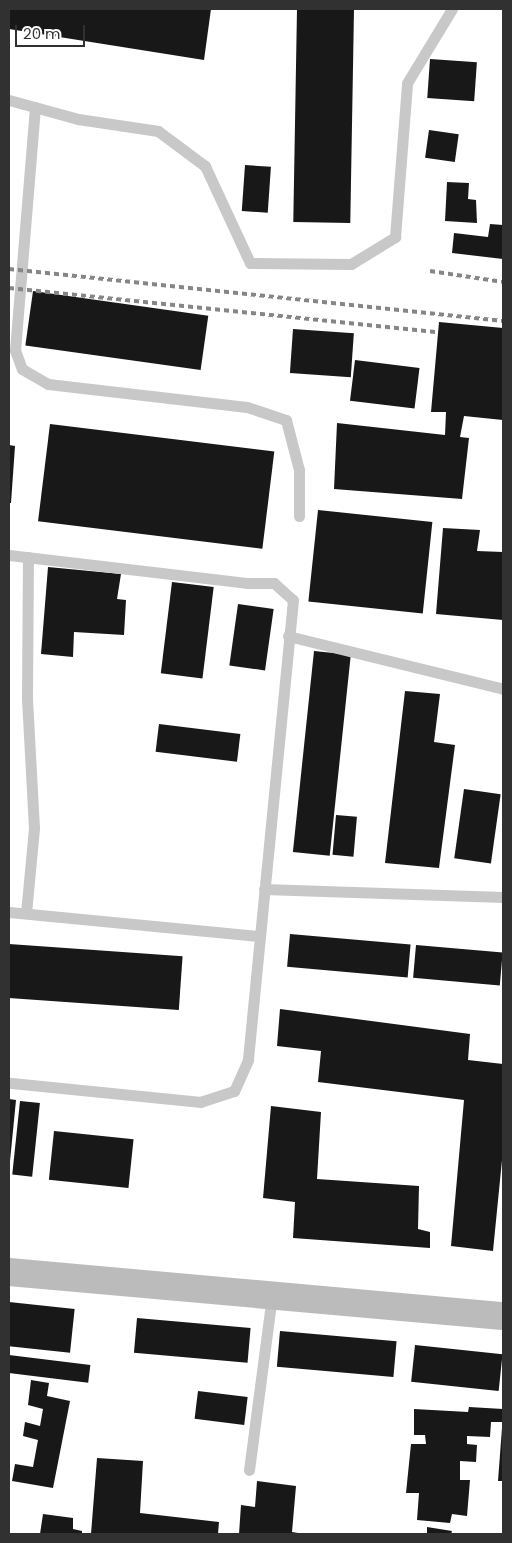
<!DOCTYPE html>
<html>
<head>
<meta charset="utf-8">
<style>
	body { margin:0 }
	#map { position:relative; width:512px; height:1543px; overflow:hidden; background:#fff; font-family:Poppins,sans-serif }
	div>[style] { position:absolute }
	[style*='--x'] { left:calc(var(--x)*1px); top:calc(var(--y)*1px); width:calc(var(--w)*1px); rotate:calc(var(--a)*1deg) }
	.building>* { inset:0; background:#181818; transform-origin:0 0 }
	.lane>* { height:11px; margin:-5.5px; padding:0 5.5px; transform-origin:5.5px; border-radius:5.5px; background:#c8c8c8 }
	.secondary>* { height:28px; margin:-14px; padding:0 14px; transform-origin:14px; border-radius:14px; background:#bbb }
	.rail>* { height:4px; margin-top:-2px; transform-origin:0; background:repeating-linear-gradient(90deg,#868686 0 5px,transparent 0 9px) }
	span { translate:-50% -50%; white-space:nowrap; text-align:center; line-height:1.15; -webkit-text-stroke:5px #fff; paint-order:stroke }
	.frame { position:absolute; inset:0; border:10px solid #313131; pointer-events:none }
	.scale { position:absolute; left:15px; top:25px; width:70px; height:22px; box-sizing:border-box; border:2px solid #313131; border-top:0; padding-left:6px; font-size:15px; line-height:18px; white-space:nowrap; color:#313131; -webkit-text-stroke:4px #fff; paint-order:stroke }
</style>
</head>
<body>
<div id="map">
	<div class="building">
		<i style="clip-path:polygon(9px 9px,211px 9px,204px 60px,9px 29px)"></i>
		<i style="left:297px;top:9px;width:57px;height:213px;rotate:1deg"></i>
		<i style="left:430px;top:59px;width:47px;height:39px;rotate:4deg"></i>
		<i style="left:429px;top:130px;width:30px;height:28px;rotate:8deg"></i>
		<i style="left:245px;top:165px;width:26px;height:46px;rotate:4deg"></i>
		<i style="clip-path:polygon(447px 182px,469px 183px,468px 199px,476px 200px,477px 223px,445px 221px)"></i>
		<i style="clip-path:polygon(490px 224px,503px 225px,503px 259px,452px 253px,454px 233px,488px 237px)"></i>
		<i style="left:33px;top:291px;width:177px;height:55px;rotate:8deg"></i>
		<i style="clip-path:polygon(439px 322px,503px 328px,503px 420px,464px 416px,460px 437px,469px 438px,462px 499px,334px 489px,337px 423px,445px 435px,446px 412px,431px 412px)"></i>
		<i style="left:293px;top:329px;width:61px;height:44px;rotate:4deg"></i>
		<i style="left:355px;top:360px;width:65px;height:41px;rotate:7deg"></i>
		<i style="left:50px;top:424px;width:226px;height:98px;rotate:7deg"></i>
		<i style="clip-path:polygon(9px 445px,15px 446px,11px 503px,9px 503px)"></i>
		<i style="left:318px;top:510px;width:115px;height:92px;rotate:6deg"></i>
		<i style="clip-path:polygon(443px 528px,480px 530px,477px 551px,503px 552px,503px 620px,436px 614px)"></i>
		<i style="clip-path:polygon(48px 567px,121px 574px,117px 599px,126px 600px,124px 635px,74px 632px,73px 657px,41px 654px)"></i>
		<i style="left:172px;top:582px;width:42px;height:92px;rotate:7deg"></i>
		<i style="left:238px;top:604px;width:36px;height:62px;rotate:8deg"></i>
		<i style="left:314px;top:651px;width:37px;height:202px;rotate:6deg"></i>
		<i style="clip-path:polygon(405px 691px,440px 694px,434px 742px,455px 745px,439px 868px,385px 863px)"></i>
		<i style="left:159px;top:724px;width:82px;height:28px;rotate:7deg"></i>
		<i style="left:464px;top:789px;width:37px;height:70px;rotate:8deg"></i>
		<i style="left:336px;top:815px;width:21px;height:40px;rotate:5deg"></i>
		<i style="left:290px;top:934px;width:121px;height:33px;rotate:5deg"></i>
		<i style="left:9px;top:944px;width:174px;height:54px;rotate:4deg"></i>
		<i style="left:416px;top:945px;width:87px;height:33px;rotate:5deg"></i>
		<i style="clip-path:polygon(280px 1009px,470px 1034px,468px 1060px,503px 1064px,503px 1150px,493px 1251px,451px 1246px,464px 1100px,318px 1082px,321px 1051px,277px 1046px)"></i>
		<i style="clip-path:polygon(9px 1099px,16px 1100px,10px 1161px,9px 1161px)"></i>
		<i style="left:20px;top:1101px;width:20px;height:74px;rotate:6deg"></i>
		<i style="clip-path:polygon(271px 1106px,321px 1112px,317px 1179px,419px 1186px,418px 1229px,430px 1232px,430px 1248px,293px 1238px,295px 1202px,263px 1198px)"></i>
		<i style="left:54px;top:1131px;width:80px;height:49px;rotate:6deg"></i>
		<i style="left:9px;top:1302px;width:66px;height:44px;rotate:6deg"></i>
		<i style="left:137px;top:1318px;width:114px;height:35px;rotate:5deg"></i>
		<i style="left:280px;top:1331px;width:117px;height:36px;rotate:5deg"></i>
		<i style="left:415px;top:1345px;width:88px;height:37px;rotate:6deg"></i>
		<i style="left:9px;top:1355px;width:82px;height:18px;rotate:7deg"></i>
		<i style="clip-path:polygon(31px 1380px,49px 1383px,47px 1396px,70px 1401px,53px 1488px,12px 1481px,15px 1464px,33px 1467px,38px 1440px,23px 1436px,25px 1422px,40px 1426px,43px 1409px,28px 1405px)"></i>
		<i style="left:198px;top:1391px;width:50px;height:28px;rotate:7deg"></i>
		<i style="clip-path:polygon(469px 1407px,503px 1409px,503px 1422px,491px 1422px,490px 1437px,467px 1436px,467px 1444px,477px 1445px,476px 1462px,460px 1461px,460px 1480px,470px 1480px,467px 1516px,452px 1514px,450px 1523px,417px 1520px,419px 1493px,406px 1493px,411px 1444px,426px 1444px,425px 1435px,414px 1435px,414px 1409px,468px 1412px)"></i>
		<i style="clip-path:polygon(502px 1428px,503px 1428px,503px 1481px,498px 1481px)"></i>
		<i style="clip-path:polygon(97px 1458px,143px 1461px,140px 1513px,219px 1522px,218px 1534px,91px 1534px)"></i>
		<i style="clip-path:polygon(257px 1481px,296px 1486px,292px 1532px,304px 1534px,239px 1534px,241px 1505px,255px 1507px)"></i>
		<i style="clip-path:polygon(43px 1514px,73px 1518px,73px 1529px,82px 1531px,82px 1534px,40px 1534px)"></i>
		<i style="clip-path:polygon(427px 1527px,452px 1531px,451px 1534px,427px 1534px)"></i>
	</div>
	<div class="lane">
		<i style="--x:9;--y:100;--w:72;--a:15.4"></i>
		<i style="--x:78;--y:119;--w:81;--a:8.5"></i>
		<i style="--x:158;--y:131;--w:59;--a:36.7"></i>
		<i style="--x:205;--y:166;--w:107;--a:65.1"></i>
		<i style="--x:250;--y:263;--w:101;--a:0.6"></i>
		<i style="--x:351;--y:264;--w:52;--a:-31.5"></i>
		<i style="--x:395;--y:237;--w:154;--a:-85.5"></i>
		<i style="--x:407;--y:83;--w:87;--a:-58.7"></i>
		<i style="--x:35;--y:107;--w:244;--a:94.7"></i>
		<i style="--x:15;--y:350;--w:20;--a:70"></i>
		<i style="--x:22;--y:369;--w:30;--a:30"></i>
		<i style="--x:48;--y:384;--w:200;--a:6.6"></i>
		<i style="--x:247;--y:407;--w:41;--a:18.4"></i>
		<i style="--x:286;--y:420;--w:52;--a:75.4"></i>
		<i style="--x:299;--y:470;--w:46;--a:90"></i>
		<i style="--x:9;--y:555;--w:241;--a:6.7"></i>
		<i style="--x:248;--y:583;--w:26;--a:0"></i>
		<i style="--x:274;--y:583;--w:25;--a:42"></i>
		<i style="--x:293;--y:600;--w:462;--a:95.6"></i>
		<i style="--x:248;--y:1060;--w:34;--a:114"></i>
		<i style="--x:234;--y:1091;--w:35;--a:162"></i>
		<i style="--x:201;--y:1102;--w:193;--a:-174.3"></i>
		<i style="--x:288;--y:636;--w:221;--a:13.8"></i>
		<i style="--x:264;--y:889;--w:239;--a:1.9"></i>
		<i style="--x:9;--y:912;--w:252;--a:5.5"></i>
		<i style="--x:26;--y:913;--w:85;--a:-84.6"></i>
		<i style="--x:34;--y:828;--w:131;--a:-93.1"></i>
		<i style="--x:27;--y:697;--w:140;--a:-89.6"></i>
		<i style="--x:249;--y:1470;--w:177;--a:-82.5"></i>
	</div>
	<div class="secondary">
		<i style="--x:9;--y:1272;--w:496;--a:5.1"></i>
	</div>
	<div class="rail">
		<i style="--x:9;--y:269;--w:497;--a:6"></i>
		<i style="--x:430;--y:271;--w:74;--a:8.6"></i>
		<i style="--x:9;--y:288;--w:431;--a:5.9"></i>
	</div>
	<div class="frame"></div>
	<div class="scale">20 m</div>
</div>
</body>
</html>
